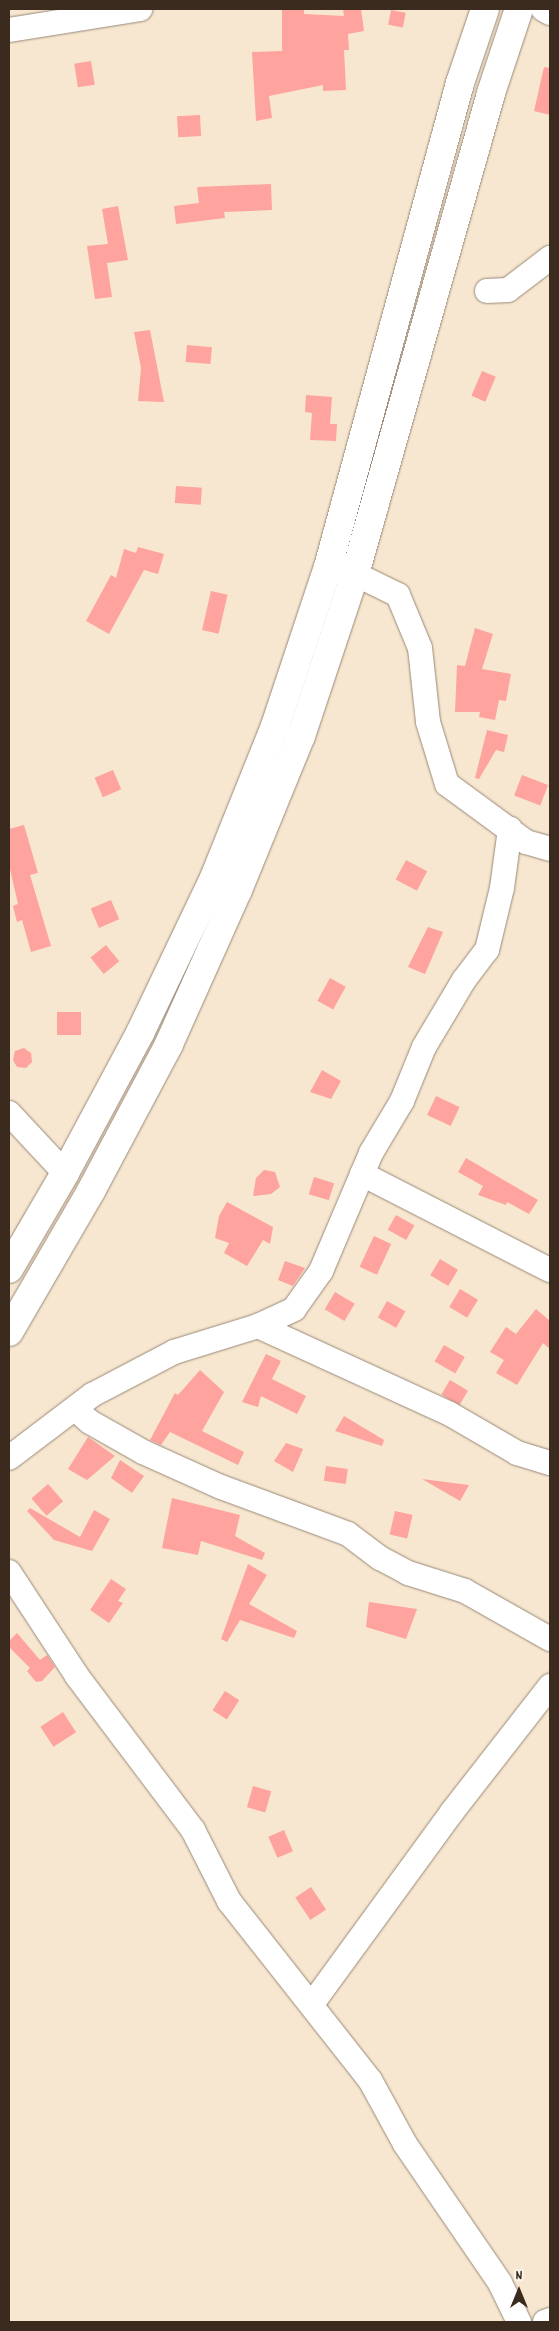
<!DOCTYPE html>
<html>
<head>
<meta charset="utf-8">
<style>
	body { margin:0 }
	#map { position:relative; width:559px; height:2331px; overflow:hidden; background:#f7e7d0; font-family:Dekko,sans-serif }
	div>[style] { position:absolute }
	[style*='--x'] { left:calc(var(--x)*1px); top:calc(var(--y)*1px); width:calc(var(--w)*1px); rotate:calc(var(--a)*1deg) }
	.building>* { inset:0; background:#fea39d; transform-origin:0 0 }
	.roads { filter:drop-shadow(0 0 1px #987) drop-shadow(0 0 1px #987) }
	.street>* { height:24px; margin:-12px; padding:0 12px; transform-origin:12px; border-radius:12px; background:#fff }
	.secondary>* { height:28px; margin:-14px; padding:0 14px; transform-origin:14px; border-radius:14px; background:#fff }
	span { translate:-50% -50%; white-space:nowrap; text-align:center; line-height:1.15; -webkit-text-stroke:4px #fbf7ec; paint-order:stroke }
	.frame { position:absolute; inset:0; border:10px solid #3b2a1e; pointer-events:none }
	.north { position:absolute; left:494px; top:2266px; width:50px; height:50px; -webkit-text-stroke:4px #fbf7ec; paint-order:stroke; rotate:0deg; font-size:14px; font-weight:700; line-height:20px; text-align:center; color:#3b2a1e }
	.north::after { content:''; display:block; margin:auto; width:18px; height:22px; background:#3b2a1e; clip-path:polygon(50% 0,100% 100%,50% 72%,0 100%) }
</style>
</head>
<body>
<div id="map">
	<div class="building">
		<i style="clip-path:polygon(282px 9px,304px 9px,304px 14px,344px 16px,343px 9px,361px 9px,364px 31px,348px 34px,349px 50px,344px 50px,346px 90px,323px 91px,323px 85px,269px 96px,272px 118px,256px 121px,252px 52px,282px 51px)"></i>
		<i style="left:391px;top:10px;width:15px;height:15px;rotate:11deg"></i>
		<i style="left:91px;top:61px;width:24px;height:17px;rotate:81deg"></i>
		<i style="clip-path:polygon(544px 67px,550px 68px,550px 115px,534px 111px)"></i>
		<i style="left:200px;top:115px;width:21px;height:23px;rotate:87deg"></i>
		<i style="clip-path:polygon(271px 184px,272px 210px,224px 212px,225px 218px,176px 224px,174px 206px,199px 203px,197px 187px)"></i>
		<i style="clip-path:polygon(118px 206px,128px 260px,107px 263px,112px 297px,95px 299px,87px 246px,108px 244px,102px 209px)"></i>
		<i style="clip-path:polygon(150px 330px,164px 402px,138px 401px,141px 368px,134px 332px)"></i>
		<i style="left:187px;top:345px;width:25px;height:17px;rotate:5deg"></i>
		<i style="left:482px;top:371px;width:15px;height:27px;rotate:23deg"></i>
		<i style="clip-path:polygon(306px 395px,332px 397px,330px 424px,337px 424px,336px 441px,310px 440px,312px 413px,305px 412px)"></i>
		<i style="left:176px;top:486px;width:26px;height:17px;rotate:4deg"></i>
		<i style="clip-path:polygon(138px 547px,164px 554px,158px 574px,144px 570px,109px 634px,86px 621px,111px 575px,116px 578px,124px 549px,136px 553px)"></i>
		<i style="left:211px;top:591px;width:17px;height:40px;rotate:13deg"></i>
		<i style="clip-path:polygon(475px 628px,493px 634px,482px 669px,511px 674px,506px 701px,499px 700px,495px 720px,479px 717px,480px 712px,455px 712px,457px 665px,465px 666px)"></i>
		<i style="clip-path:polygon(487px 730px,508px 735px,504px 752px,496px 750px,479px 779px,475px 778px)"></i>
		<i style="left:113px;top:770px;width:21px;height:20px;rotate:67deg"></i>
		<i style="left:522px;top:775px;width:28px;height:22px;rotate:21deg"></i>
		<i style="clip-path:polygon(24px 825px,38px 873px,30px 875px,51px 946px,31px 952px,22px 920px,17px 922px,13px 906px,18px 904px,9px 865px,9px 829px)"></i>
		<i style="left:406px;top:860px;width:24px;height:22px;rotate:28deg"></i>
		<i style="left:111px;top:900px;width:21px;height:22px;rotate:67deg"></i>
		<i style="clip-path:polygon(428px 927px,443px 932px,425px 974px,408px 967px)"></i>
		<i style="left:106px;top:945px;width:21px;height:20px;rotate:51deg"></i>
		<i style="left:330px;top:978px;width:18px;height:26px;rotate:29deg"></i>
		<i style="left:57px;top:1012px;width:24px;height:23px"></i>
		<i style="clip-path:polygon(24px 1048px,31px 1053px,32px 1062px,26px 1068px,17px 1067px,13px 1060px,15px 1051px)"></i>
		<i style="clip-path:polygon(322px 1070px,341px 1081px,331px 1099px,310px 1092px)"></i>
		<i style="left:436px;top:1096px;width:26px;height:21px;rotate:25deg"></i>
		<i style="clip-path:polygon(466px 1158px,538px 1200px,529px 1214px,507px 1202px,506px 1205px,478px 1195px,483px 1186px,458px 1172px)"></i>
		<i style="clip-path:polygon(264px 1170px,275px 1172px,280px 1187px,271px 1194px,253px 1196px,256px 1178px)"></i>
		<i style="left:314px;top:1177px;width:21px;height:18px;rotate:17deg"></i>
		<i style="clip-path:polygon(227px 1202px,273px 1227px,270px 1244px,263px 1240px,247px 1266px,224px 1253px,229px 1243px,215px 1238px,219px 1216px)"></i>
		<i style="left:396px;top:1215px;width:21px;height:17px;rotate:29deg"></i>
		<i style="left:374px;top:1236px;width:19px;height:34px;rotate:25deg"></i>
		<i style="left:440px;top:1259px;width:21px;height:19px;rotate:31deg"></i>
		<i style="clip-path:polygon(285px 1261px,305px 1268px,293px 1286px,278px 1280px)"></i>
		<i style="left:460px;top:1289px;width:21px;height:21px;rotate:31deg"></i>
		<i style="left:335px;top:1292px;width:23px;height:20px;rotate:31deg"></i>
		<i style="left:387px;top:1301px;width:21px;height:19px;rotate:29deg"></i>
		<i style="clip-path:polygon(536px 1309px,550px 1321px,550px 1349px,543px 1343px,517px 1385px,496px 1373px,504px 1360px,490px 1352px,506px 1327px,516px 1334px)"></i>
		<i style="left:444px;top:1345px;width:24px;height:19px;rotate:30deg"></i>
		<i style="clip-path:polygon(266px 1354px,281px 1361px,272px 1379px,306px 1396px,297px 1414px,261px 1396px,258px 1407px,242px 1402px)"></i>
		<i style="clip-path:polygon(200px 1370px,224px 1392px,202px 1431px,244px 1452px,238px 1465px,170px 1432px,161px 1445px,150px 1440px,175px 1393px,178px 1395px)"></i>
		<i style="left:450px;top:1380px;width:21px;height:17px;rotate:31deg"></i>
		<i style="clip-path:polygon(344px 1416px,384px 1440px,382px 1446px,335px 1431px)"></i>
		<i style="clip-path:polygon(88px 1437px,115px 1456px,87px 1480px,68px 1469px)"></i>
		<i style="clip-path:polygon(286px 1443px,303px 1449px,293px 1472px,274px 1461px)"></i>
		<i style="clip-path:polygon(120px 1460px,144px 1476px,132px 1493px,111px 1478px)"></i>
		<i style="left:326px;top:1466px;width:22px;height:15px;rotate:8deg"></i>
		<i style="clip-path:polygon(422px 1479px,469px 1485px,460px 1501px)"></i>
		<i style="left:48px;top:1484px;width:23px;height:22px;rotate:49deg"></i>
		<i style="clip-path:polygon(172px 1498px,240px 1515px,235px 1536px,265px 1553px,262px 1560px,201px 1541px,198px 1555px,162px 1548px)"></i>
		<i style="clip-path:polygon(30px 1508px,80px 1537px,94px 1510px,110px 1519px,92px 1551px,54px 1540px,27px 1511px)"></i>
		<i style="left:395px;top:1511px;width:18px;height:24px;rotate:13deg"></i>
		<i style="clip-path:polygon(248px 1564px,267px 1575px,249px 1604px,297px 1631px,294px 1638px,240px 1620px,227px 1642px,221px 1639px)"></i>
		<i style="clip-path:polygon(111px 1579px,126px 1589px,118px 1601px,123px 1603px,109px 1623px,90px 1610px)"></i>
		<i style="clip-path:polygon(369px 1602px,417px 1609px,406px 1639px,366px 1627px)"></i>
		<i style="clip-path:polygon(17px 1633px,40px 1660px,47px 1655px,55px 1667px,42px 1681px,36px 1682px,27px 1671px,30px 1668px,9px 1647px,9px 1641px)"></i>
		<i style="left:225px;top:1691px;width:17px;height:23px;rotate:33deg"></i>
		<i style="left:63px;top:1712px;width:24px;height:27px;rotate:57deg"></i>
		<i style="left:253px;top:1786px;width:19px;height:22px;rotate:16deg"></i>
		<i style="left:284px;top:1830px;width:23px;height:17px;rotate:67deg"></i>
		<i style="left:311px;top:1887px;width:27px;height:19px;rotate:56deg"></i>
	</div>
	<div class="roads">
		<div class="street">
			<i style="--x:543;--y:9;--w:8;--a:30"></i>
			<i style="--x:9;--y:30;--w:133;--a:-9.1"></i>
			<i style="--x:487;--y:291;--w:21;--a:-3"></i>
			<i style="--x:508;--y:290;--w:53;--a:-37.3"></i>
			<i style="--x:337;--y:570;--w:18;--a:13"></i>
			<i style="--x:355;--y:574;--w:48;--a:26"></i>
			<i style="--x:398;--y:595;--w:57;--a:67.5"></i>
			<i style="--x:420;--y:648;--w:74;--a:83.8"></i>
			<i style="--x:428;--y:722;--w:65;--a:73"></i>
			<i style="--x:447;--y:784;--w:98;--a:36.3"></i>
			<i style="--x:526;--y:842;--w:25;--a:16"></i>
			<i style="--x:9;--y:1113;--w:82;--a:47"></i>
			<i style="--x:362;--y:1174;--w:211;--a:27.1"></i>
			<i style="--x:258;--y:1326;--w:40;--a:-25"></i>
			<i style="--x:294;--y:1309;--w:47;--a:-54.6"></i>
			<i style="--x:321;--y:1271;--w:128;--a:-67"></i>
			<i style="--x:371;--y:1153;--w:61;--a:-59.2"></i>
			<i style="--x:402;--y:1101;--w:58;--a:-67.8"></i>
			<i style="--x:424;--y:1047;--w:78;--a:-59.2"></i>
			<i style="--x:464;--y:980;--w:38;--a:-53"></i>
			<i style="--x:487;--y:950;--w:64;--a:-76.4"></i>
			<i style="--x:502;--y:888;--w:60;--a:-82.3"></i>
			<i style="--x:75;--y:1409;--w:20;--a:41"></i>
			<i style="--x:90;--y:1422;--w:61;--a:29.5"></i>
			<i style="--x:143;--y:1452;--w:85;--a:24.2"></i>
			<i style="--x:221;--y:1487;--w:135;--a:20.3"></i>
			<i style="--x:348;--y:1534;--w:40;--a:37"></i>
			<i style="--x:380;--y:1558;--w:32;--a:28"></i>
			<i style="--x:408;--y:1573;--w:60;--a:17.5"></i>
			<i style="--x:465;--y:1591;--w:98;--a:29.5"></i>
			<i style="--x:9;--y:1458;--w:104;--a:-37.2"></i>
			<i style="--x:92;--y:1395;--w:93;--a:-27.7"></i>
			<i style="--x:174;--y:1352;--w:88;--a:-17.2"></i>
			<i style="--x:258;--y:1326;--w:211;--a:24.6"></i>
			<i style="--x:450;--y:1414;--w:78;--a:30.2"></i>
			<i style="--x:517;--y:1453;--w:34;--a:17"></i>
			<i style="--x:9;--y:1572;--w:124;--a:56.8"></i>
			<i style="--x:77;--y:1676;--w:193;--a:53"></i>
			<i style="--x:193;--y:1830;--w:80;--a:63.1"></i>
			<i style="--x:229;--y:1901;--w:228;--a:51.8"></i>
			<i style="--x:370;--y:2080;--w:73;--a:61.3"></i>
			<i style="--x:405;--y:2144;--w:168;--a:55.6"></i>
			<i style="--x:500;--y:2283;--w:43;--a:64"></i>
			<i style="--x:312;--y:2004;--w:238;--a:-53.9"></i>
			<i style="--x:452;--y:1812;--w:160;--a:-52.1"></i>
			<i style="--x:545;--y:2322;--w:5;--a:-22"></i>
		</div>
		<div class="secondary">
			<i style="--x:9;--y:1269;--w:111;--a:-59.7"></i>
			<i style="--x:65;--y:1173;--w:161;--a:-61.8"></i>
			<i style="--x:141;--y:1031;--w:170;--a:-64.5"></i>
			<i style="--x:214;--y:878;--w:164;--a:-68.1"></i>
			<i style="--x:275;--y:726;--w:168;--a:-71.6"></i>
			<i style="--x:328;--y:567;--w:502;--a:-74.74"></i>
			<i style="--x:460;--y:83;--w:78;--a:-71.3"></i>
			<i style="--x:9;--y:1332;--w:163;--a:-59.8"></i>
			<i style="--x:91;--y:1191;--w:166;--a:-62"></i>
			<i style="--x:169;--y:1044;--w:169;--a:-65.9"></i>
			<i style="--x:238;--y:890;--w:166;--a:-67.8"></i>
			<i style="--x:301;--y:736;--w:171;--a:-71.6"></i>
			<i style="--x:355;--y:574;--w:500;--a:-74.2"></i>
			<i style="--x:491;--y:93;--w:89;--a:-71.6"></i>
		</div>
	</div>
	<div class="frame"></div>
	<div class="north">N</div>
</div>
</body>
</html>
